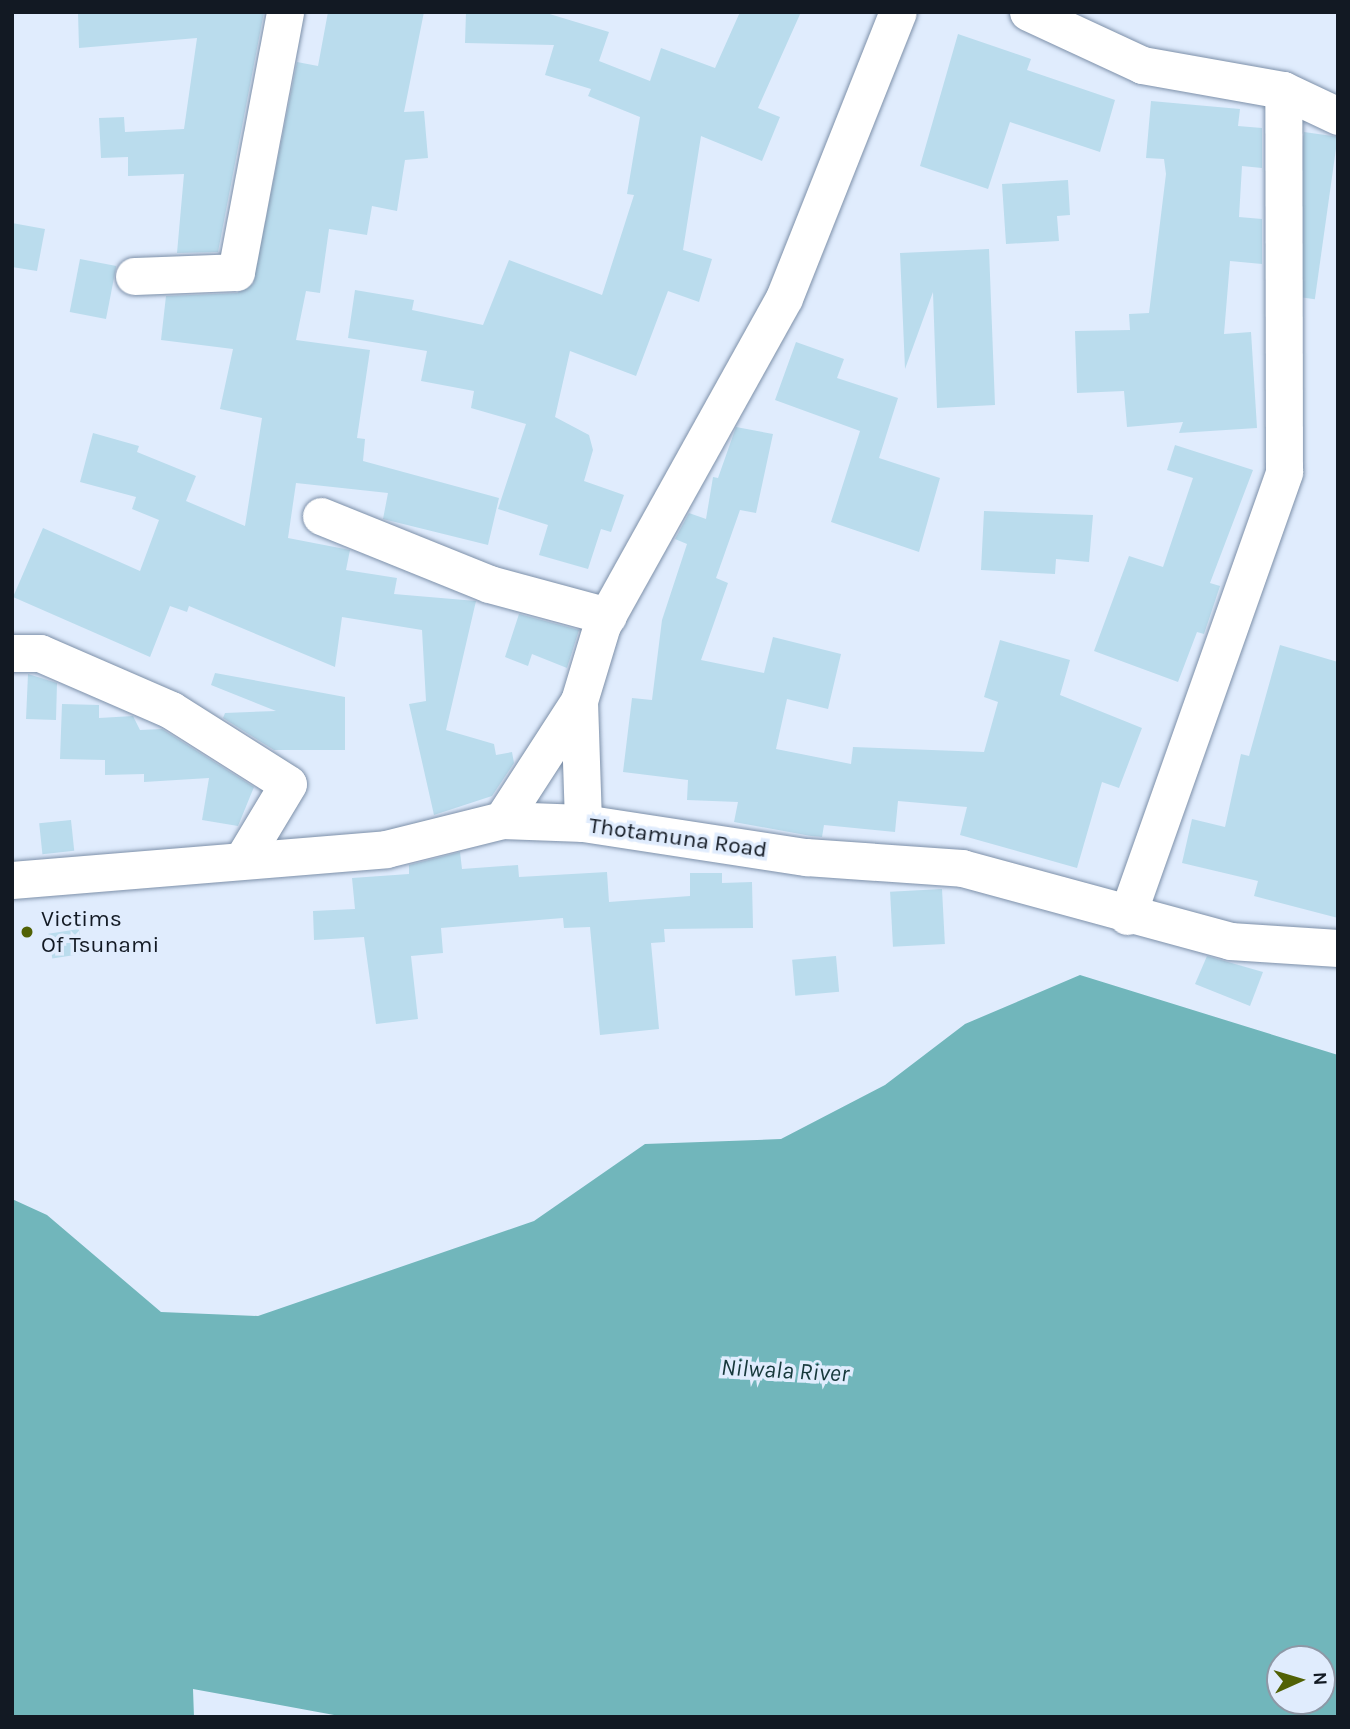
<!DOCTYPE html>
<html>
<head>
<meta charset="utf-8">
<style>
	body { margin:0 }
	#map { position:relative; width:1350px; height:1729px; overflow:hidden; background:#e0ecfd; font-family:Karla,sans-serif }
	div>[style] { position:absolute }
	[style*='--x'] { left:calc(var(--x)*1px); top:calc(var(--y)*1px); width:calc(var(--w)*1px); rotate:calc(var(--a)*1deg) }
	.water>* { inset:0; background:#71b6bb }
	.building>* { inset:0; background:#badced; transform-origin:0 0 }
	.roads { filter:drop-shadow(0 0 2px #7d90a9) drop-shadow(0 0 2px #7d90a9) }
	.minor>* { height:37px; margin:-18.5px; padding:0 18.5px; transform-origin:18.5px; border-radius:18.5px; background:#fff }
	.dots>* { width:19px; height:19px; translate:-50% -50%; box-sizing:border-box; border:4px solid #e0ecfd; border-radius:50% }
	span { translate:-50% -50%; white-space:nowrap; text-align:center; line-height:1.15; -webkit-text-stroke:7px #e0ecfd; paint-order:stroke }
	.street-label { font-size:23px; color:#121923 }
	.poi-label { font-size:23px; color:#121923 }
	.left { translate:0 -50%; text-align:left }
	.water-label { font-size:24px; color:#16383b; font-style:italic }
	.frame { position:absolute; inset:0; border:14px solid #121923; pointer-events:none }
	.north { position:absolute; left:1266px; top:1645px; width:70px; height:70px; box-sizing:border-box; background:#e0ecfd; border:2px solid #8e98a6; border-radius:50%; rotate:86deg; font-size:19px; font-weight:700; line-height:28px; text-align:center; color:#121923 }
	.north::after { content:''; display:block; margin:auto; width:24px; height:32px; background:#516105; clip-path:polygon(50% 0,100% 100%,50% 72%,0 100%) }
</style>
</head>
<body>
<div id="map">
	<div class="water">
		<i style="clip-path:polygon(evenodd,1080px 975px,1338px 1055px,1338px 1717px,345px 1717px,193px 1689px,194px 1717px,12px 1717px,12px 1199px,47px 1215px,161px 1312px,258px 1316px,534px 1221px,645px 1144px,781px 1139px,885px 1085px,965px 1024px,1080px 975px,1280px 1659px,1322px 1659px,1322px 1701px,1280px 1701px,1280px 1659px)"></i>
	</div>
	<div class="building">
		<i style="clip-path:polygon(78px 12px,264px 12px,218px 252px,177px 253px,184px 174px,128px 176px,128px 157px,101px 158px,99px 118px,124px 117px,125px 132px,184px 129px,197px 38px,79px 48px)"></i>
		<i style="clip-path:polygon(328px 12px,424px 12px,404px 112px,424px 111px,428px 158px,405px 160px,397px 211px,372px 206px,367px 235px,329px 229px,320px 293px,306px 291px,296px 340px,370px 350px,357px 438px,365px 439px,363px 461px,499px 498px,488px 545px,383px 519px,388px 493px,296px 483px,288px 538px,350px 550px,346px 570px,397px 578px,394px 594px,476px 601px,446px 730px,494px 744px,496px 755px,512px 752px,514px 763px,492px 796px,434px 815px,409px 704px,426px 701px,422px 630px,342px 617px,335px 667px,189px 606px,187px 612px,170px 606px,150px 657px,13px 597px,43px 528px,140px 571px,159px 520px,132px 509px,136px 497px,80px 482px,93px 433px,139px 446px,137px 452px,196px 476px,186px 501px,245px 526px,262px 418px,220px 409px,233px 349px,161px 340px,166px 296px,237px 293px,253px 284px,297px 62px,318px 66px)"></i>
		<i style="clip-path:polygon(466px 12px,543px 12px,609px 32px,599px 61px,650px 81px,661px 48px,715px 68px,740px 12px,801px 12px,758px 108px,780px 117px,762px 161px,701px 136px,683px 250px,712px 259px,699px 302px,668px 291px,636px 376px,570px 351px,555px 417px,589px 435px,593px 450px,584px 481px,624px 495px,611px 532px,601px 529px,588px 569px,539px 555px,548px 525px,498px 509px,526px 424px,471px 408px,474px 391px,421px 381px,427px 351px,348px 338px,355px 290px,414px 300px,412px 310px,483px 325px,509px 260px,602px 295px,634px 195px,627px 194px,640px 117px,588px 96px,591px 89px,545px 75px,554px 45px,465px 43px)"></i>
		<i style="clip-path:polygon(958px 34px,1031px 59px,1027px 70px,1115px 100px,1100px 152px,1010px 122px,988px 189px,920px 166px)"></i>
		<i style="clip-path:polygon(1151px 101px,1240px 109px,1238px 126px,1262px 128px,1262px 168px,1242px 166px,1239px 217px,1262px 219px,1262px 264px,1230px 261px,1224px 334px,1251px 332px,1257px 428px,1179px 433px,1183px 422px,1127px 427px,1124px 391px,1077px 393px,1075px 331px,1130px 330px,1129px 314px,1149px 313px,1166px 174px,1164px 159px,1146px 158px)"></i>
		<i style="left:1304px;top:132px;width:34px;height:164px;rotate:8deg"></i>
		<i style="clip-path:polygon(1068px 180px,1070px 215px,1057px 216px,1059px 241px,1006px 244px,1002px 184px)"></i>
		<i style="clip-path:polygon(12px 223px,45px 229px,37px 271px,12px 267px)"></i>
		<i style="clip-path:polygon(989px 249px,995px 405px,937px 408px,933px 292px,905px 369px,900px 253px)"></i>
		<i style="left:80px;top:259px;width:37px;height:54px;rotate:11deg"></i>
		<i style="clip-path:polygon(796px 342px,844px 359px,837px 378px,898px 398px,879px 458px,940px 478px,919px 552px,831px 522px,860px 431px,775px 400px)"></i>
		<i style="clip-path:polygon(736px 427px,773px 434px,756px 513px,740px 510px,716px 578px,728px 583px,701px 660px,764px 673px,773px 637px,841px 654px,828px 709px,787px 699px,776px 749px,851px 764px,853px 747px,984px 752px,998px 702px,984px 697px,1000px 640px,1070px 660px,1060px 695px,1142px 728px,1119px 788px,1102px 782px,1077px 868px,960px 835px,967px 807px,898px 801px,895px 832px,824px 825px,822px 837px,811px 836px,734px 822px,738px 802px,687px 800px,688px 780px,623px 772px,632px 698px,652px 700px,662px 620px,687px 544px,675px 539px,689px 513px,706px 519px,713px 477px,718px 478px)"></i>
		<i style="clip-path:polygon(1175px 445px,1253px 470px,1210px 583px,1220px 586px,1204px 634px,1197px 632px,1178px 682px,1094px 651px,1129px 556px,1163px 567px,1193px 478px,1167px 470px)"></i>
		<i style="clip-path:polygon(984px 511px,1093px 515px,1089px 562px,1056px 559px,1055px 574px,981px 570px)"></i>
		<i style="clip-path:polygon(519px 614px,579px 630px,567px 668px,532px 654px,528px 666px,505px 657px)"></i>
		<i style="clip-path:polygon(1280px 645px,1338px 662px,1338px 918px,1254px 896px,1258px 881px,1182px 863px,1192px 819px,1225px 827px,1241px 754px,1249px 756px)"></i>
		<i style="clip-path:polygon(215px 673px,345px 697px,345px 750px,274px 750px,223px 718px,225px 713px,276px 711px,211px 685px)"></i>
		<i style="clip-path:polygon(28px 674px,57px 683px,56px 720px,26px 719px)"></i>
		<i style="clip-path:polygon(62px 704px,99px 705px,99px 718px,133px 716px,140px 730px,162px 729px,254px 787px,238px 826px,202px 820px,209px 778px,144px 782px,144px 774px,105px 775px,105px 760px,60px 759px)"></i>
		<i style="left:71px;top:820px;width:31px;height:32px;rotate:84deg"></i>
		<i style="clip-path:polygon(460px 852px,462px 869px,518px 865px,519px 877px,607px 872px,609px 902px,690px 896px,690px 873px,722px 873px,722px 883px,752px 882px,753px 928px,664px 929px,665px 942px,651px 943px,659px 1029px,600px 1035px,590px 927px,564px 928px,563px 918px,441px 928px,443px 953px,411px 956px,418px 1019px,376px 1024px,364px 937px,314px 940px,313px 911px,355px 909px,352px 878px,409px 874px,409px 865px)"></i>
		<i style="left:942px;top:889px;width:55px;height:52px;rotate:87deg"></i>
		<i style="left:79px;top:929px;width:25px;height:31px;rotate:81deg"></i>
		<i style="left:836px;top:956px;width:36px;height:44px;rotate:85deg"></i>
		<i style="clip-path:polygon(1207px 956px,1263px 972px,1250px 1006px,1195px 984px)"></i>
	</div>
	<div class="roads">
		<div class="minor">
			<i style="--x:1028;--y:12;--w:126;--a:24.9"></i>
			<i style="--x:1142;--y:65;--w:143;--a:10.1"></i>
			<i style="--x:1283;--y:90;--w:61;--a:25.3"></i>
			<i style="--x:134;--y:276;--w:102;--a:-2.2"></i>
			<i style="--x:236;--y:272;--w:265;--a:-79.3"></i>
			<i style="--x:321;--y:516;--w:181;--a:22"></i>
			<i style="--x:489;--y:584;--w:123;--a:15.1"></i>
			<i style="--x:12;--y:653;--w:28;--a:0"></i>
			<i style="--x:40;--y:653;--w:143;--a:23.5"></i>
			<i style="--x:171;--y:710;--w:138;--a:32.3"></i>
			<i style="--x:288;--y:784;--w:87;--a:121"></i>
			<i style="--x:579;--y:701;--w:122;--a:88.1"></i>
			<i style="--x:502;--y:820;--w:142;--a:-57.1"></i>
			<i style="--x:579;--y:701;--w:79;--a:-73.2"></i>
			<i style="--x:602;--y:625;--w:374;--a:-60.9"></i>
			<i style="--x:784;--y:298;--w:308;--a:-68.3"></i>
			<i style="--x:12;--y:880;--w:375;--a:-4.7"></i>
			<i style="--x:386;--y:849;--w:120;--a:-14"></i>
			<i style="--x:502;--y:820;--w:81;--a:2.1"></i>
			<i style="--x:583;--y:823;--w:226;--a:8.7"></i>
			<i style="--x:806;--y:857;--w:156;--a:4"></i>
			<i style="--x:962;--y:868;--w:278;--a:15.2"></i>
			<i style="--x:1230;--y:941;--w:108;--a:3.7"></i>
			<i style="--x:1127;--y:916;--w:471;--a:-70.5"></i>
			<i style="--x:1284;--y:472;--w:382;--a:-90.1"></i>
		</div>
	</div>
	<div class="dots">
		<i style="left:27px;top:932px;background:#516105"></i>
	</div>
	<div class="street-label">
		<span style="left:678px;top:838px;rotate:8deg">Thotamuna Road</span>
	</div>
	<div class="poi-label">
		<span class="left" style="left:41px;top:932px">Victims<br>Of Tsunami</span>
	</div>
	<div class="water-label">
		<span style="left:785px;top:1371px;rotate:3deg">Nilwala River</span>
	</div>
	<div class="frame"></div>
	<div class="north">N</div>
</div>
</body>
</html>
